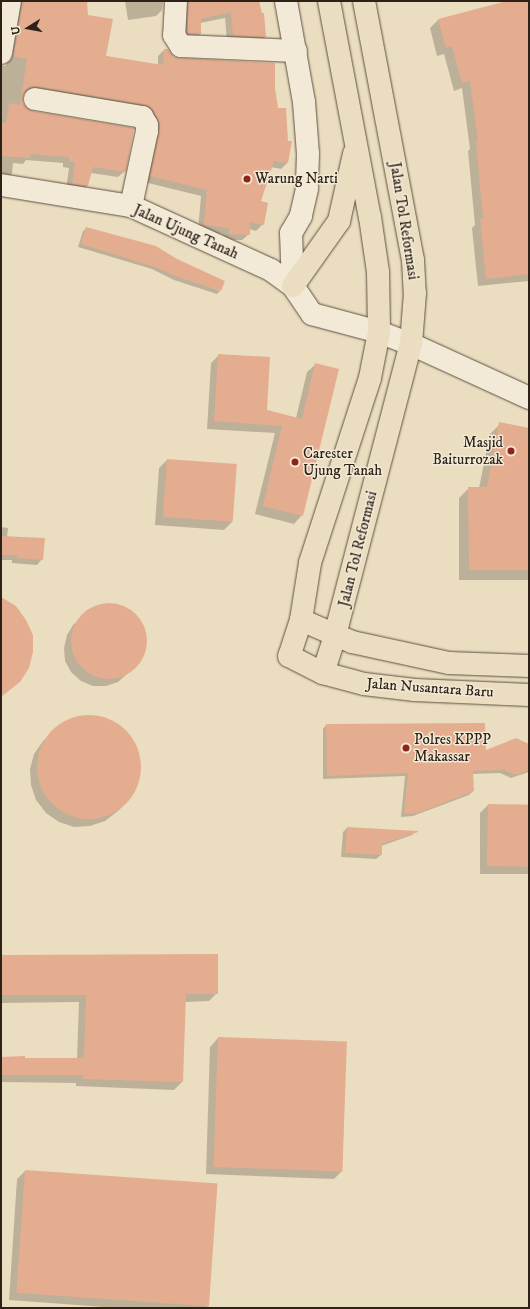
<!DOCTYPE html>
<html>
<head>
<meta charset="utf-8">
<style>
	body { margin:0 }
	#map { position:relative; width:530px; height:1309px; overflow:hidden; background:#ebddc0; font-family:"IM FELL DW Pica",serif }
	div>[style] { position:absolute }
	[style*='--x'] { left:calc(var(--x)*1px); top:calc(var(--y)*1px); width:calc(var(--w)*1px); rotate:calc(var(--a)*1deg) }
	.shadow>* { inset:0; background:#0003 }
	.building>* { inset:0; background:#e5ad90; transform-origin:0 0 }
	.round { border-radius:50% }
	.roads { filter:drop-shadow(0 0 1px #5d5142) drop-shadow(0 0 1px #5d5142) }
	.minor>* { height:22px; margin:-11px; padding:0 11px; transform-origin:11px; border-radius:11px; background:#f2e9d6 }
	.trunk>* { height:22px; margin:-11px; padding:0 11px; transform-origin:11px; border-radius:11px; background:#ebddc0 }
	.motorway>* { height:22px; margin:-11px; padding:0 11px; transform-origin:11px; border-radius:11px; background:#ebddc0 }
	.dots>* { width:11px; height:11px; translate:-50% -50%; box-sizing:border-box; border:2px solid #f2e9d6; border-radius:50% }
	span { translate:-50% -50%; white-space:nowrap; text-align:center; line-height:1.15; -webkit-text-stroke:3px #f2e9d6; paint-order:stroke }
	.poi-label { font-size:15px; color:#2e2218 }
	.left { translate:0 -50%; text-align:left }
	.right { translate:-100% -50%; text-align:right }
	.street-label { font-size:15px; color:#2e2218 }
	.frame { position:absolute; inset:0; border:2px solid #2e2218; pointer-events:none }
	.north { position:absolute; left:8px; top:8px; width:40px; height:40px; -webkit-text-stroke:3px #f2e9d6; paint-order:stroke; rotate:259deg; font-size:11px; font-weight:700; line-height:16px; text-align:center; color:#2e2218 }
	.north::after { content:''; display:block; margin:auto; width:14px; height:18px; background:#2e2218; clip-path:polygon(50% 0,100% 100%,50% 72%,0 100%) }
</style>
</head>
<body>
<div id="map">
	<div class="shadow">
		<i style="clip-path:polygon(14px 1px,86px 1px,87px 15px,105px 56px,158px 65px,158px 56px,164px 50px,174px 57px,274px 88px,277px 109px,287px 142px,290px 142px,287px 163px,281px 169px,271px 167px,260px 202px,263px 224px,256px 231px,249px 229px,249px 234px,242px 240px,223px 240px,223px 234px,198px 231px,201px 196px,144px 182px,154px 132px,30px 93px,23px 93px,22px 104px,27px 110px,125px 171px,118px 177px,91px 173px,87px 186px,81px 192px,66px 190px,69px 168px,63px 167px,63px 163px,26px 160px,23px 164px,13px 163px,12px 174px,5px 180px,1px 180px,1px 66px,6px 66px,7px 62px,16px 10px)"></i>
		<i style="clip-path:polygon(125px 1px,163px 1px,162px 10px,156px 16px,128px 20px)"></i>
		<i style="clip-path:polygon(180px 1px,258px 1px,265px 37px,259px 43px,227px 42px,225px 18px,200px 23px,200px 34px,194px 40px,182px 40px)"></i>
		<i style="clip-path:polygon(510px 1px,529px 1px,529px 281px,478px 286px,472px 228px,475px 225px,468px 151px,470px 149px,462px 88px,454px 91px,444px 54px,437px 56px,430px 28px,438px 20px)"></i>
		<i style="clip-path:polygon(87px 228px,220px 291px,217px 294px,174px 280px,152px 269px,78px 247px,83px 231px)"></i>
		<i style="clip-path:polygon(219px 355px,266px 410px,296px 418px,307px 372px,316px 364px,302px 515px,294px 524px,255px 514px,275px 433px,207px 429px,211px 363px)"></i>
		<i style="clip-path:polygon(500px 424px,529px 429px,529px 580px,459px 580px,459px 498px,469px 488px,479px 488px,490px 434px)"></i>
		<i style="clip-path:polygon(167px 460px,232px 522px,224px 530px,155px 525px,159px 468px)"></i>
		<i style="clip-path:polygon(1px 527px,8px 528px,7px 537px,42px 559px,37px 565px,12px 563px,12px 560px,1px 560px)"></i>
		<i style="clip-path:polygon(113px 604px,124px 607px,134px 614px,141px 622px,145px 634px,146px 645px,143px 656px,136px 666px,118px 682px,106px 686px,93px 686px,81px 681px,71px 672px,65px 661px,64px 648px,67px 635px,73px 625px,91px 609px,102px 605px)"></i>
		<i style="clip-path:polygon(83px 716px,101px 717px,117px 724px,130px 736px,138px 752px,140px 770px,136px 787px,127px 802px,118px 811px,105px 821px,90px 826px,74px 827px,59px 822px,46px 813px,36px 800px,31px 785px,30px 769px,34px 754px,43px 741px,66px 721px)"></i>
		<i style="clip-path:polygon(326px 725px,485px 752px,529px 745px,529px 772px,511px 778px,500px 773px,472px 774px,473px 791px,469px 795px,413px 816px,401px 817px,405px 776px,323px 779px,323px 729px)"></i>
		<i style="clip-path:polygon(488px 805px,529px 806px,529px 874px,480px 874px,480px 813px)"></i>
		<i style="clip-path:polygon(347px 828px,415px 832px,412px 835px,381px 846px,381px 855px,376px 859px,341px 857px,343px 832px)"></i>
		<i style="clip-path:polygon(1px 956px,217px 993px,209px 1001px,185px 1002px,182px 1082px,174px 1090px,76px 1086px,76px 1083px,1px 1082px,1px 1058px,77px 1059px,79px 1002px,1px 1003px)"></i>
		<i style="clip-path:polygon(218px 1038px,346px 1043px,342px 1171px,334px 1179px,206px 1174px,210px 1047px)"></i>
		<i style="clip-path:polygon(25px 1171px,208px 1306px,206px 1308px,118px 1308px,9px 1300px,17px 1179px)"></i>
	</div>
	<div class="building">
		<i style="clip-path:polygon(22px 1px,87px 1px,88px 15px,113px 19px,106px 56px,163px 65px,164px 49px,168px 49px,174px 57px,180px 58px,275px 63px,275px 88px,278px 108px,286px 108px,288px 141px,292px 141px,288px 163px,274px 161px,261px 201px,268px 203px,264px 225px,250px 222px,250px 235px,229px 234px,229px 228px,204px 225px,207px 190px,150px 176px,160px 125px,153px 110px,144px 105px,37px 87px,30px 87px,25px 91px,23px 97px,23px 103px,27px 108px,33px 111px,134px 128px,126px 172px,93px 167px,88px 186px,72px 184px,75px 162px,69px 161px,69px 157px,30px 154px,30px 158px,1px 156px,1px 123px,6px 123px,9px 103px,20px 105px,27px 59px,13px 56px)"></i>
		<i style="clip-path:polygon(188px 1px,259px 1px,262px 13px,264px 13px,266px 37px,233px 36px,231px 12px,201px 19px,201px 34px,188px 34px)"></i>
		<i style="clip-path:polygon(507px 1px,529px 1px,529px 274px,486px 279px,480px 219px,483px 219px,476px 141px,478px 141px,470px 81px,462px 83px,452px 46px,446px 48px,438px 19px)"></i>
		<i style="clip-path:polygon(86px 227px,156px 246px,177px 259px,225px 281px,221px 291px,178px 277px,155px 267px,81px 244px)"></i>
		<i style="clip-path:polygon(218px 354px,270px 357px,267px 410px,302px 419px,315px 363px,339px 369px,303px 516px,263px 506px,282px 426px,214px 421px)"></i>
		<i style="clip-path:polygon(499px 422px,529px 428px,529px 570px,469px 570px,468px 487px,487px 487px)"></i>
		<i style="left:167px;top:459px;width:70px;height:58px;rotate:4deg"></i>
		<i style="clip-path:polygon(1px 536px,45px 538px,43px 560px,17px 558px,17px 555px,1px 555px)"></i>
		<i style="clip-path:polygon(1px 597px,16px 606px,26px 620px,33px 635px,33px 652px,29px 668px,20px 682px,1px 697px)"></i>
		<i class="round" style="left:71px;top:603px;width:76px;height:76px"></i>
		<i class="round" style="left:37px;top:715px;width:104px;height:104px"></i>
		<i style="clip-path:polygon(485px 723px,486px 750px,516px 738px,529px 744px,529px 770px,516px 775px,504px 770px,473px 771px,474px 791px,418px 813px,404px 814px,408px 773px,327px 776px,326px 724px)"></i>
		<i style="left:488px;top:804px;width:41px;height:62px;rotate:1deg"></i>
		<i style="clip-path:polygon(347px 827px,418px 831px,418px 832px,382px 844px,382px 855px,345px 853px)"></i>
		<i style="clip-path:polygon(218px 954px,218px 994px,186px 994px,183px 1082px,83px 1079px,83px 1075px,2px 1075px,1px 1057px,25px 1056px,25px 1058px,84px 1058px,86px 995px,1px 995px,1px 955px)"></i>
		<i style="left:218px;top:1037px;width:129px;height:130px;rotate:2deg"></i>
		<i style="left:25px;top:1170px;width:193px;height:123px;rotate:4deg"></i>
	</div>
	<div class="roads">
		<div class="minor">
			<i style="--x:176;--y:1;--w:34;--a:93"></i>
			<i style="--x:174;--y:35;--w:13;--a:58"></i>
			<i style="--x:181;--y:46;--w:115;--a:2.5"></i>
			<i style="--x:286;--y:1;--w:103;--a:79.9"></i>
			<i style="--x:304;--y:102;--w:52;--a:85.6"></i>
			<i style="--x:308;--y:154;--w:35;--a:92"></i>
			<i style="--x:307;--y:189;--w:28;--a:103"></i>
			<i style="--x:301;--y:216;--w:20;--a:120"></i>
			<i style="--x:291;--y:233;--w:53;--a:87.8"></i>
			<i style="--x:1;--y:53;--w:53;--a:-80.2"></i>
			<i style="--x:35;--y:99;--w:109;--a:9.5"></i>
			<i style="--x:142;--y:117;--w:9;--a:58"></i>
			<i style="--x:147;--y:125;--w:6;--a:90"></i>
			<i style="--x:147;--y:131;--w:77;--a:102"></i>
			<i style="--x:1;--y:185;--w:132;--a:9.2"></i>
			<i style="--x:131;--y:206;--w:154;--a:24.6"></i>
			<i style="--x:271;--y:270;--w:27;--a:36"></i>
			<i style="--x:293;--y:286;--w:34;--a:56"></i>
			<i style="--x:312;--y:314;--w:69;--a:15"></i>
			<i style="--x:379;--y:332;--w:34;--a:21"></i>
			<i style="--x:411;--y:344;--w:130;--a:24.6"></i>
		</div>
		<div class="trunk">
			<i style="--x:379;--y:332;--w:47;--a:101.1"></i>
			<i style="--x:370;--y:378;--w:194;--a:108"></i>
			<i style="--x:310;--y:563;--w:58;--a:99"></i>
			<i style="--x:301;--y:620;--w:38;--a:108"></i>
			<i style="--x:289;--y:656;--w:38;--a:27"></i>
			<i style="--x:323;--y:673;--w:42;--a:15"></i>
			<i style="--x:364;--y:684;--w:51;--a:6.7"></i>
			<i style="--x:415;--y:690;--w:114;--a:2.5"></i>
			<i style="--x:301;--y:620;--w:56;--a:23.3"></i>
			<i style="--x:352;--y:642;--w:99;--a:12.2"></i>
			<i style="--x:449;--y:663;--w:80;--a:2.1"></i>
			<i style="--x:323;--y:673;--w:40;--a:-72"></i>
			<i style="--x:335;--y:635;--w:301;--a:-75.4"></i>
		</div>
		<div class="motorway">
			<i style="--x:329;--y:1;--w:220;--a:79.3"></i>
			<i style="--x:370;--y:217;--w:56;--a:81.7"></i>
			<i style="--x:378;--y:272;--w:60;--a:89"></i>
			<i style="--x:364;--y:1;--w:264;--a:79.3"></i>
			<i style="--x:413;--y:260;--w:33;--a:87"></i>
			<i style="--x:415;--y:293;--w:51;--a:94.5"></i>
			<i style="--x:293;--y:286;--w:80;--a:-54.7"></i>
			<i style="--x:339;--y:221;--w:69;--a:-77.4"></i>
		</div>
	</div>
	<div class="dots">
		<i style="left:247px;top:179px;background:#8f2418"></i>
		<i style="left:511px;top:451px;background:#8f2418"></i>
		<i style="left:295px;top:462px;background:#8f2418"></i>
		<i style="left:406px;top:748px;background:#8f2418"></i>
	</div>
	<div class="poi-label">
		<span class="left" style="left:255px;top:179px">Warung Narti</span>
		<span class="right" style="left:503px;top:451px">Masjid<br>Baiturrozak</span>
		<span class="left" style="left:303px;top:462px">Carester<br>Ujung Tanah</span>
		<span class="left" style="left:414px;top:748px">Polres KPPP<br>Makassar</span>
	</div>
	<div class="street-label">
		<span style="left:404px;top:221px;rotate:81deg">Jalan Tol Reformasi</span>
		<span style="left:186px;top:232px;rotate:24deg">Jalan Ujung Tanah</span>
		<span style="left:358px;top:549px;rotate:-76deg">Jalan Tol Reformasi</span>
		<span style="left:430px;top:688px;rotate:4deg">Jalan Nusantara Baru</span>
	</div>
	<div class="frame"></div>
	<div class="north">U</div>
</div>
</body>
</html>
